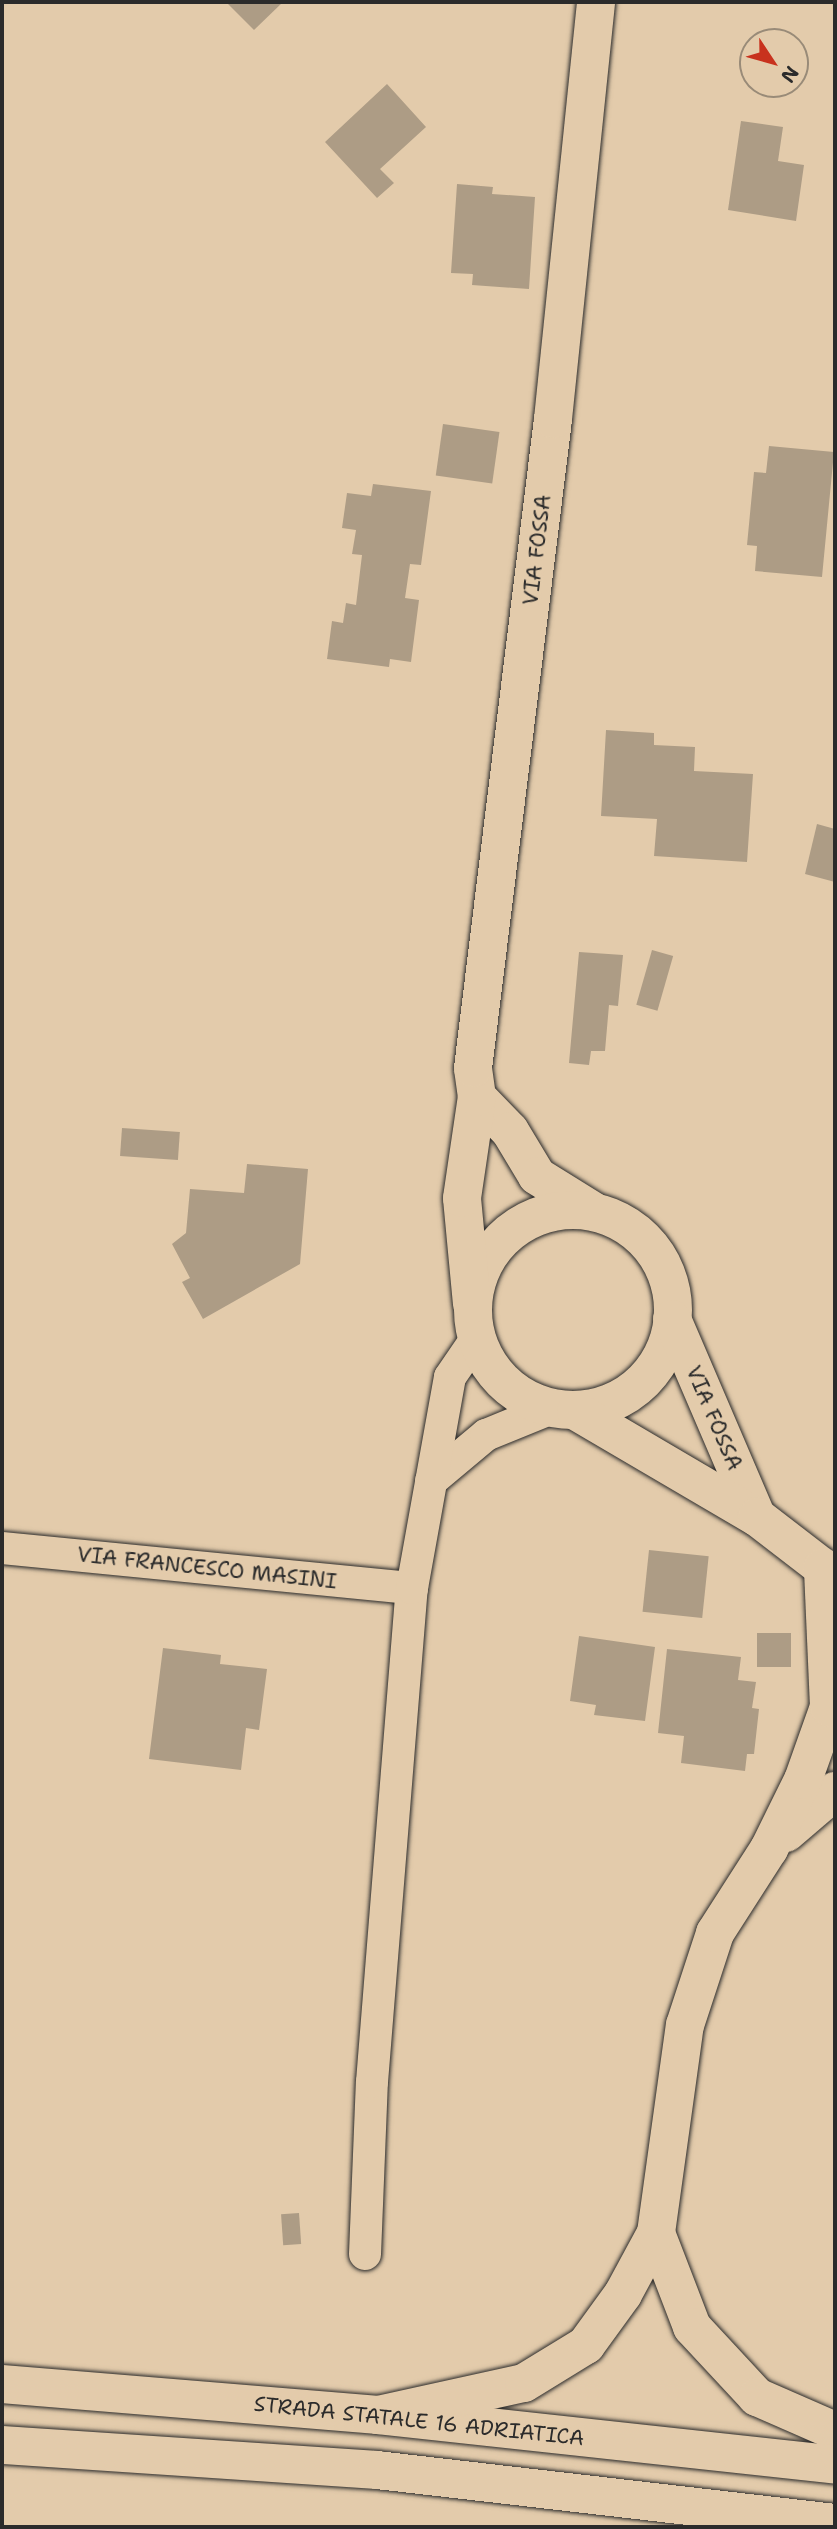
<!DOCTYPE html>
<html>
<head>
<meta charset="utf-8">
<style>
	body { margin:0 }
	#map { position:relative; width:837px; height:2529px; overflow:hidden; background:#e3cbab; font-family:"Shantell Sans",sans-serif }
	div>[style] { position:absolute }
	[style*='--x'] { left:calc(var(--x)*1px); top:calc(var(--y)*1px); width:calc(var(--w)*1px); rotate:calc(var(--a)*1deg) }
	.building>* { inset:0; background:#ad9c85; transform-origin:0 0 }
	.roads { filter:drop-shadow(0 0 2px #2b2b2b) drop-shadow(0 0 2px #2b2b2b) }
	.minor>* { height:32px; margin:-16px; padding:0 16px; transform-origin:16px; border-radius:16px; background:#e3cbab }
	.tertiary>* { height:38px; margin:-19px; padding:0 19px; transform-origin:19px; border-radius:19px; background:#e3cbab }
	.tertiary>.ring { margin:-19px; padding:0; box-sizing:content-box; background:none; border:38px solid #e3cbab; border-radius:50% }
	.trunk>* { height:38px; margin:-19px; padding:0 19px; transform-origin:19px; border-radius:19px; background:#e3cbab }
	span { translate:-50% -50%; white-space:nowrap; text-align:center; line-height:1.15; -webkit-text-stroke:6px #e3cbab; paint-order:stroke }
	.street-label { font-size:21px; color:#2b2b2b }
	.frame { position:absolute; inset:0; border:4px solid #2b2b2b; pointer-events:none }
	.north { position:absolute; left:739px; top:28px; width:70px; height:70px; box-sizing:border-box; background:#e3cbab; border:2px solid #998b78; border-radius:50%; rotate:126deg; font-size:19px; font-weight:700; line-height:28px; text-align:center; color:#2b2b2b }
	.north::after { content:''; display:block; margin:auto; width:24px; height:32px; background:#c8321e; clip-path:polygon(50% 0,100% 100%,50% 72%,0 100%) }
</style>
</head>
<body>
<div id="map">
	<div class="building">
		<i style="clip-path:polygon(226px 2px,283px 2px,254px 30px)"></i>
		<i style="clip-path:polygon(387px 84px,426px 127px,380px 169px,394px 183px,377px 198px,325px 142px)"></i>
		<i style="clip-path:polygon(741px 121px,783px 127px,778px 161px,804px 165px,796px 221px,728px 210px)"></i>
		<i style="clip-path:polygon(457px 184px,493px 187px,492px 194px,535px 197px,529px 289px,472px 285px,473px 274px,451px 273px)"></i>
		<i style="left:443px;top:424px;width:57px;height:52px;rotate:8deg"></i>
		<i style="clip-path:polygon(769px 446px,834px 452px,822px 577px,755px 571px,757px 546px,747px 545px,754px 472px,766px 473px)"></i>
		<i style="clip-path:polygon(373px 484px,431px 491px,421px 565px,410px 564px,405px 598px,419px 600px,411px 662px,390px 659px,389px 667px,327px 659px,332px 621px,343px 623px,346px 603px,356px 605px,362px 555px,352px 554px,356px 530px,342px 528px,347px 493px,371px 496px)"></i>
		<i style="clip-path:polygon(606px 730px,654px 733px,654px 745px,695px 747px,694px 771px,753px 774px,747px 862px,654px 856px,657px 819px,601px 816px)"></i>
		<i style="clip-path:polygon(817px 824px,835px 829px,835px 882px,805px 874px)"></i>
		<i style="left:652px;top:950px;width:22px;height:57px;rotate:16deg"></i>
		<i style="clip-path:polygon(579px 952px,623px 955px,618px 1006px,609px 1005px,605px 1051px,591px 1051px,589px 1065px,569px 1063px)"></i>
		<i style="left:122px;top:1128px;width:58px;height:28px;rotate:4deg"></i>
		<i style="clip-path:polygon(247px 1164px,308px 1169px,300px 1264px,203px 1319px,182px 1282px,190px 1278px,172px 1244px,186px 1233px,190px 1189px,244px 1193px)"></i>
		<i style="left:649px;top:1550px;width:60px;height:62px;rotate:6deg"></i>
		<i style="left:791px;top:1633px;width:34px;height:34px;rotate:90deg"></i>
		<i style="clip-path:polygon(579px 1636px,655px 1647px,645px 1721px,594px 1715px,596px 1705px,570px 1701px)"></i>
		<i style="clip-path:polygon(163px 1648px,221px 1655px,220px 1664px,267px 1669px,259px 1730px,246px 1728px,241px 1770px,149px 1759px)"></i>
		<i style="clip-path:polygon(667px 1649px,741px 1657px,738px 1680px,756px 1682px,752px 1708px,759px 1709px,754px 1754px,747px 1754px,745px 1771px,681px 1763px,684px 1736px,658px 1733px)"></i>
		<i style="left:299px;top:2213px;width:31px;height:18px;rotate:86deg"></i>
	</div>
	<div class="roads">
		<div class="minor">
			<i style="--x:431;--y:1481;--w:72;--a:-39.9"></i>
			<i style="--x:486;--y:1435;--w:71;--a:-22.2"></i>
			<i style="--x:2;--y:1548;--w:412;--a:5.6"></i>
			<i style="--x:365;--y:2254;--w:172;--a:-87.7"></i>
			<i style="--x:372;--y:2082;--w:496;--a:-85.4"></i>
			<i style="--x:412;--y:1588;--w:214;--a:-79.8"></i>
			<i style="--x:450;--y:1377;--w:46;--a:-55.6"></i>
		</div>
		<div class="tertiary">
			<i style="--x:477;--y:1097;--w:47;--a:45.9"></i>
			<i style="--x:510;--y:1131;--w:52;--a:59"></i>
			<i style="--x:537;--y:1176;--w:66;--a:32"></i>
			<i class="ring" style="left:473px;top:1210px;width:162px;height:162px"></i>
			<i style="--x:472;--y:1304;--w:106;--a:-95.4"></i>
			<i style="--x:462;--y:1198;--w:102;--a:-81.6"></i>
			<i style="--x:477;--y:1097;--w:29;--a:-98"></i>
			<i style="--x:473;--y:1068;--w:654;--a:-82.97"></i>
			<i style="--x:553;--y:419;--w:419;--a:-84.1"></i>
			<i style="--x:672;--y:1319;--w:215;--a:66.8"></i>
			<i style="--x:576;--y:1411;--w:210;--a:30.4"></i>
			<i style="--x:757;--y:1517;--w:98;--a:37.6"></i>
		</div>
		<div class="trunk">
			<i style="--x:786;--y:1833;--w:65;--a:-40.6"></i>
			<i style="--x:656;--y:2233;--w:101;--a:69"></i>
			<i style="--x:692;--y:2327;--w:96;--a:47.1"></i>
			<i style="--x:757;--y:2397;--w:85;--a:23.6"></i>
			<i style="--x:2;--y:2384;--w:377;--a:4.7"></i>
			<i style="--x:378;--y:2415;--w:460;--a:6.2"></i>
			<i style="--x:378;--y:2415;--w:149;--a:-12.4"></i>
			<i style="--x:524;--y:2383;--w:73;--a:-31.5"></i>
			<i style="--x:586;--y:2345;--w:63;--a:-54"></i>
			<i style="--x:623;--y:2294;--w:69;--a:-61.6"></i>
			<i style="--x:656;--y:2233;--w:210;--a:-82.1"></i>
			<i style="--x:685;--y:2025;--w:97;--a:-71.9"></i>
			<i style="--x:715;--y:1933;--w:100;--a:-57.3"></i>
			<i style="--x:769;--y:1849;--w:77;--a:-63.8"></i>
			<i style="--x:803;--y:1780;--w:77;--a:-70.4"></i>
			<i style="--x:829;--y:1707;--w:140;--a:-92.5"></i>
			<i style="--x:2;--y:2445;--w:376;--a:3.8"></i>
			<i style="--x:377;--y:2470;--w:461;--a:6.6"></i>
		</div>
	</div>
	<div class="street-label">
		<span style="left:537px;top:550px;rotate:-83deg">VIA FOSSA</span>
		<span style="left:714px;top:1418px;rotate:67deg">VIA FOSSA</span>
		<span style="left:207px;top:1568px;rotate:6deg">VIA FRANCESCO MASINI</span>
		<span style="left:419px;top:2421px;rotate:6deg">STRADA STATALE 16 ADRIATICA</span>
	</div>
	<div class="frame"></div>
	<div class="north">N</div>
</div>
</body>
</html>
